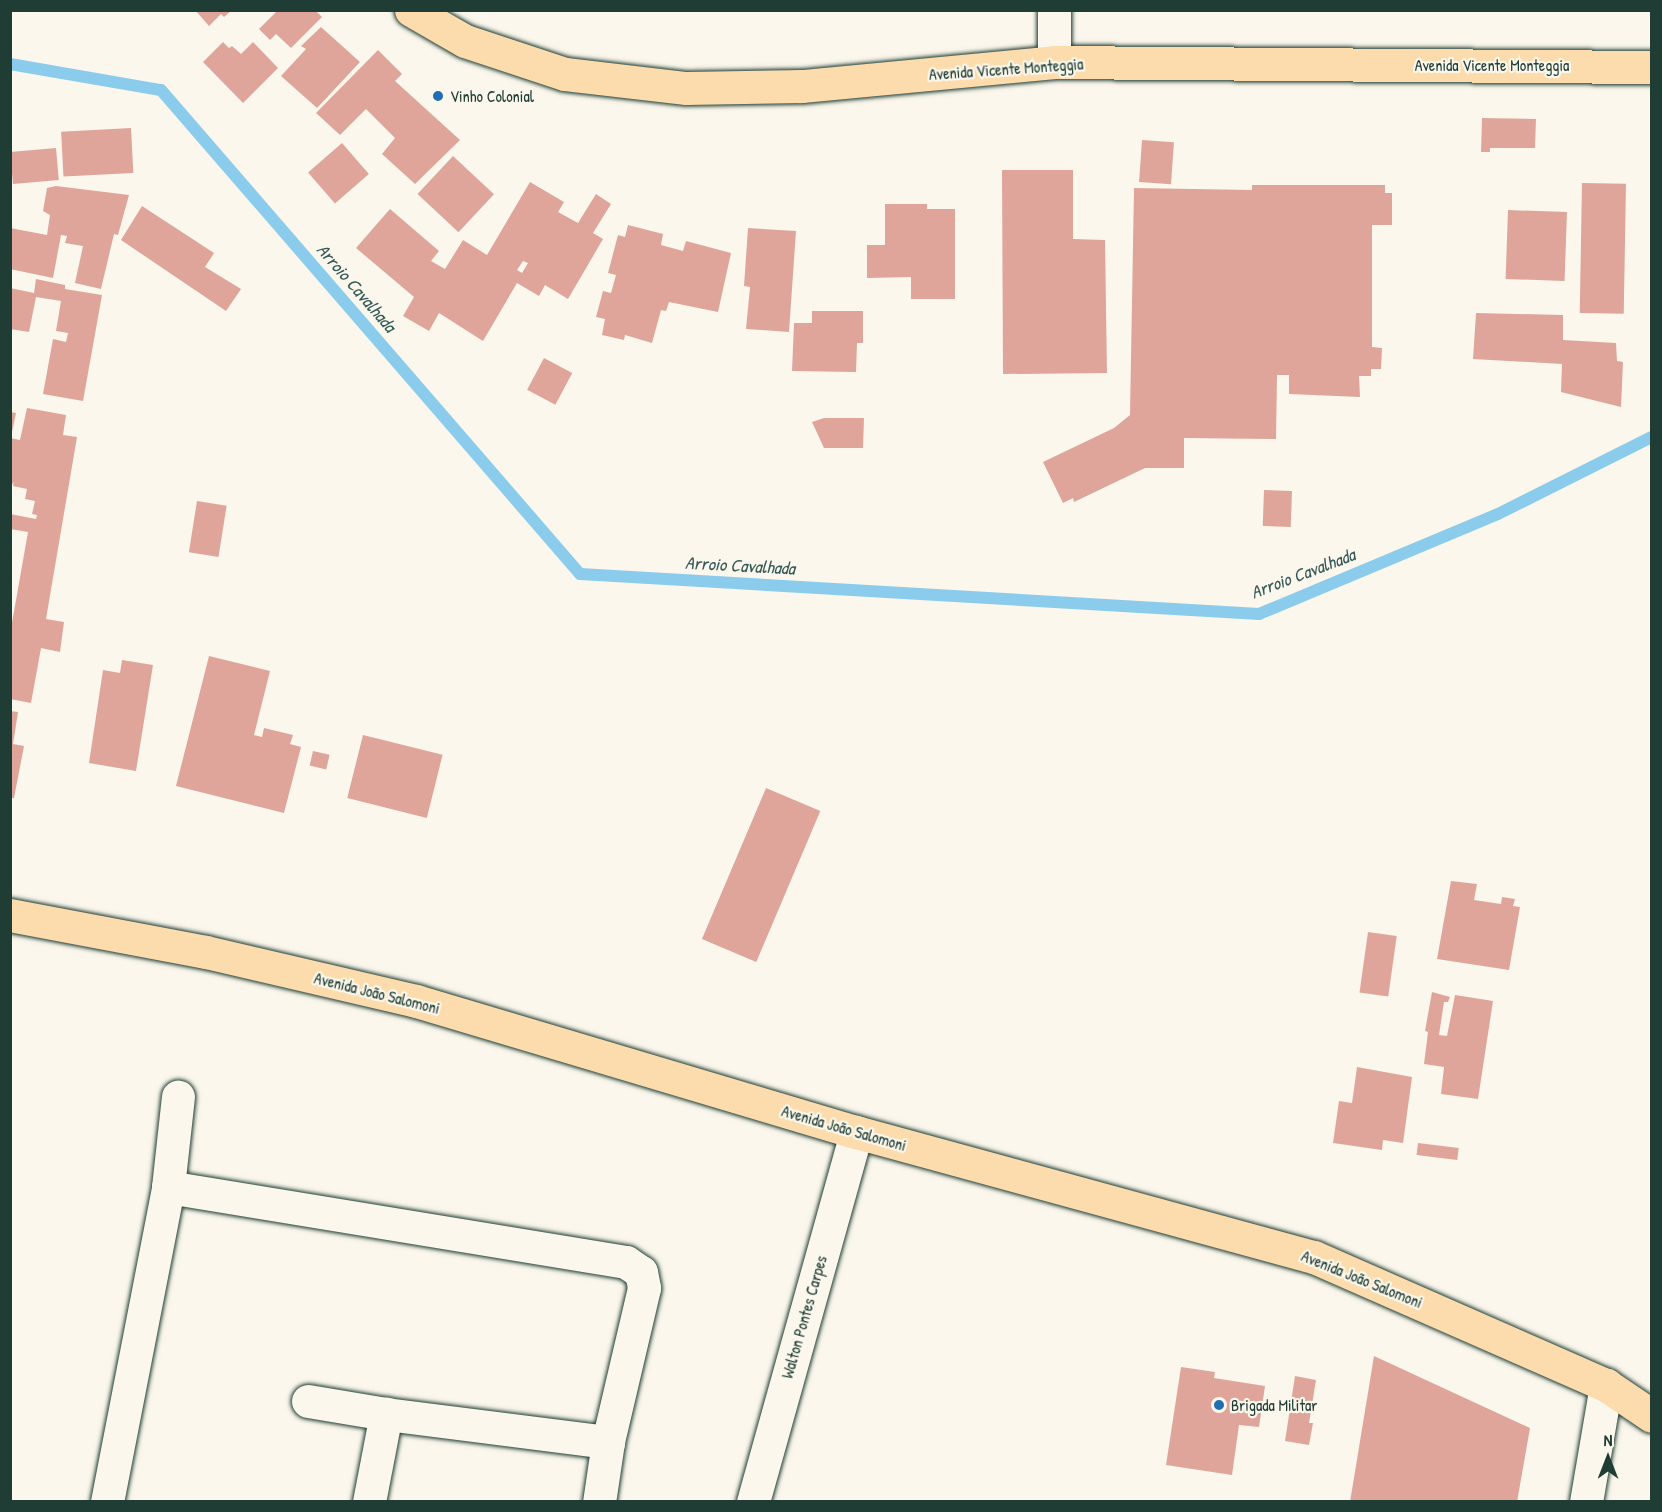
<!DOCTYPE html>
<html>
<head>
<meta charset="utf-8">
<style>
	body { margin:0 }
	#map { position:relative; width:1662px; height:1512px; overflow:hidden; background:#fbf7ec; font-family:"Patrick Hand",sans-serif }
	div>[style] { position:absolute }
	[style*='--x'] { left:calc(var(--x)*1px); top:calc(var(--y)*1px); width:calc(var(--w)*1px); rotate:calc(var(--a)*1deg) }
	.stream>* { height:12px; margin:-6px; padding:0 6px; transform-origin:6px; border-radius:6px; background:#8bccec }
	.building>* { inset:0; background:#dfa59a; transform-origin:0 0 }
	.roads { filter:drop-shadow(0 0 2px #1f3d34) drop-shadow(0 0 2px #1f3d34) }
	.minor>* { height:33px; margin:-16.5px; padding:0 16.5px; transform-origin:16.5px; border-radius:16.5px; background:#fbf7ec }
	.major>* { height:33px; margin:-16.5px; padding:0 16.5px; transform-origin:16.5px; border-radius:16.5px; background:#fcdcac }
	.dots>* { width:16px; height:16px; translate:-50% -50%; box-sizing:border-box; border:3px solid #fbf7ec; border-radius:50% }
	span { translate:-50% -50%; white-space:nowrap; text-align:center; line-height:1.15; -webkit-text-stroke:4.5px #fbf7ec; paint-order:stroke }
	.street-label { font-size:16px; color:#1f3d34 }
	.poi-label { font-size:16px; color:#1f3d34 }
	.left { translate:0 -50%; text-align:left }
	.water-label { font-size:18px; color:#355a59; font-style:italic }
	.frame { position:absolute; inset:0; border:12px solid #1f3d34; pointer-events:none }
	.north { position:absolute; left:1578px; top:1428px; width:60px; height:60px; -webkit-text-stroke:4px #fbf7ec; paint-order:stroke; rotate:0deg; font-size:16px; font-weight:700; line-height:24px; text-align:center; color:#1f3d34 }
	.north::after { content:''; display:block; margin:auto; width:21px; height:27px; background:#1f3d34; clip-path:polygon(50% 0,100% 100%,50% 72%,0 100%) }
</style>
</head>
<body>
<div id="map">
	<div class="stream">
		<i style="--x:10;--y:64;--w:153;--a:9.8"></i>
		<i style="--x:161;--y:90;--w:640;--a:49.12"></i>
		<i style="--x:580;--y:574;--w:680;--a:3.37"></i>
		<i style="--x:1259;--y:614;--w:259;--a:-22.7"></i>
		<i style="--x:1498;--y:514;--w:172;--a:-26.6"></i>
	</div>
	<div class="building">
		<i style="clip-path:polygon(195px 10px,232px 10px,224px 17px,221px 14px,209px 26px)"></i>
		<i style="clip-path:polygon(278px 10px,315px 10px,322px 17px,291px 48px,276px 34px,270px 40px,259px 29px)"></i>
		<i style="clip-path:polygon(321px 27px,360px 62px,317px 108px,281px 76px,306px 49px,301px 46px)"></i>
		<i style="clip-path:polygon(223px 42px,229px 48px,232px 46px,241px 54px,253px 42px,278px 68px,243px 103px,203px 62px)"></i>
		<i style="clip-path:polygon(378px 50px,402px 74px,395px 81px,460px 140px,415px 184px,382px 154px,395px 138px,366px 109px,340px 135px,316px 113px)"></i>
		<i style="clip-path:polygon(1482px 118px,1536px 119px,1535px 148px,1490px 148px,1490px 152px,1481px 152px)"></i>
		<i style="left:131px;top:128px;width:45px;height:70px;rotate:87deg"></i>
		<i style="left:1142px;top:140px;width:32px;height:42px;rotate:4deg"></i>
		<i style="left:342px;top:143px;width:41px;height:45px;rotate:49deg"></i>
		<i style="left:56px;top:148px;width:32px;height:46px;rotate:85deg"></i>
		<i style="left:453px;top:156px;width:56px;height:52px;rotate:43deg"></i>
		<i style="clip-path:polygon(1002px 170px,1073px 170px,1073px 239px,1105px 240px,1107px 373px,1003px 374px)"></i>
		<i style="clip-path:polygon(evenodd,530px 182px,564px 202px,558px 212px,578px 223px,596px 194px,611px 204px,593px 233px,603px 239px,568px 299px,545px 285px,539px 296px,517px 283px,483px 341px,439px 313px,429px 331px,403px 316px,414px 297px,356px 248px,390px 209px,439px 251px,431px 261px,445px 269px,463px 240px,487px 255px,530px 182px,523px 261px,528px 263px,522px 273px,517px 270px,523px 261px)"></i>
		<i style="left:1582px;top:183px;width:44px;height:130px;rotate:1deg"></i>
		<i style="clip-path:polygon(1252px 185px,1385px 185px,1385px 193px,1392px 193px,1392px 225px,1372px 225px,1372px 347px,1382px 348px,1381px 369px,1371px 369px,1371px 376px,1359px 376px,1360px 397px,1289px 394px,1289px 375px,1277px 375px,1276px 439px,1184px 438px,1184px 468px,1145px 468px,1074px 502px,1073px 498px,1063px 503px,1043px 462px,1114px 428px,1130px 415px,1134px 188px,1252px 190px)"></i>
		<i style="clip-path:polygon(56px 186px,129px 195px,118px 235px,114px 234px,101px 289px,75px 283px,83px 246px,65px 243px,67px 236px,61px 235px,53px 278px,10px 269px,10px 228px,47px 235px,50px 215px,43px 211px,47px 188px)"></i>
		<i style="clip-path:polygon(885px 204px,927px 204px,927px 209px,955px 209px,955px 299px,911px 299px,911px 277px,867px 278px,867px 245px,885px 245px)"></i>
		<i style="clip-path:polygon(142px 206px,214px 253px,205px 267px,241px 289px,226px 311px,121px 240px)"></i>
		<i style="left:1508px;top:210px;width:59px;height:69px;rotate:2deg"></i>
		<i style="clip-path:polygon(628px 225px,663px 234px,661px 245px,683px 251px,686px 241px,731px 253px,718px 312px,669px 302px,666px 311px,661px 310px,652px 343px,625px 335px,624px 340px,602px 335px,605px 319px,596px 317px,603px 291px,611px 293px,616px 275px,608px 273px,618px 235px,625px 237px)"></i>
		<i style="clip-path:polygon(748px 228px,796px 231px,789px 332px,746px 329px,750px 287px,744px 286px)"></i>
		<i style="clip-path:polygon(36px 279px,65px 285px,65px 289px,102px 295px,83px 401px,43px 394px,53px 339px,66px 342px,68px 333px,56px 331px,61px 301px,36px 297px,29px 332px,10px 329px,10px 288px,34px 293px)"></i>
		<i style="clip-path:polygon(812px 311px,863px 311px,863px 343px,857px 343px,856px 372px,792px 371px,794px 323px,812px 323px)"></i>
		<i style="clip-path:polygon(1476px 313px,1563px 315px,1563px 340px,1616px 343px,1617px 361px,1623px 362px,1621px 407px,1561px 392px,1562px 364px,1473px 359px)"></i>
		<i style="left:544px;top:358px;width:32px;height:36px;rotate:28deg"></i>
		<i style="clip-path:polygon(27px 408px,66px 415px,63px 435px,77px 437px,46px 619px,64px 622px,60px 652px,41px 648px,31px 703px,10px 699px,10px 634px,28px 532px,10px 529px,10px 514px,36px 519px,37px 515px,32px 514px,35px 501px,25px 499px,27px 489px,13px 486px,14px 482px,10px 487px,10px 438px,20px 440px)"></i>
		<i style="clip-path:polygon(10px 412px,16px 413px,12px 432px,10px 432px)"></i>
		<i style="clip-path:polygon(824px 418px,864px 418px,863px 448px,824px 448px,812px 422px)"></i>
		<i style="left:1264px;top:490px;width:28px;height:36px;rotate:2deg"></i>
		<i style="left:197px;top:501px;width:30px;height:52px;rotate:9deg"></i>
		<i style="clip-path:polygon(209px 656px,270px 671px,254px 735px,262px 737px,264px 728px,293px 735px,290px 744px,301px 747px,284px 813px,176px 786px)"></i>
		<i style="clip-path:polygon(122px 660px,153px 665px,136px 771px,89px 763px,103px 670px,120px 673px)"></i>
		<i style="clip-path:polygon(10px 711px,18px 712px,13px 744px,24px 746px,14px 798px,10px 798px)"></i>
		<i style="left:363px;top:735px;width:82px;height:65px;rotate:14deg"></i>
		<i style="left:313px;top:751px;width:17px;height:15px;rotate:13deg"></i>
		<i style="left:766px;top:788px;width:59px;height:164px;rotate:23deg"></i>
		<i style="clip-path:polygon(1451px 881px,1477px 884px,1474px 900px,1501px 904px,1502px 897px,1515px 899px,1513px 906px,1520px 907px,1509px 970px,1437px 959px)"></i>
		<i style="left:1368px;top:932px;width:29px;height:61px;rotate:8deg"></i>
		<i style="clip-path:polygon(1432px 992px,1450px 997px,1448px 1002px,1444px 1002px,1439px 1035px,1447px 1036px,1455px 995px,1493px 1001px,1478px 1099px,1441px 1094px,1444px 1067px,1424px 1064px,1428px 1032px,1425px 1031px)"></i>
		<i style="clip-path:polygon(1357px 1067px,1412px 1077px,1403px 1143px,1383px 1140px,1382px 1150px,1333px 1143px,1339px 1101px,1352px 1103px)"></i>
		<i style="left:1418px;top:1143px;width:41px;height:12px;rotate:7deg"></i>
		<i style="clip-path:polygon(1374px 1356px,1530px 1428px,1517px 1502px,1350px 1502px)"></i>
		<i style="clip-path:polygon(1181px 1367px,1215px 1372px,1214px 1378px,1265px 1386px,1259px 1427px,1239px 1425px,1232px 1475px,1166px 1465px)"></i>
		<i style="clip-path:polygon(1295px 1376px,1316px 1380px,1309px 1423px,1313px 1423px,1309px 1445px,1285px 1441px)"></i>
	</div>
	<div class="roads">
		<div class="minor">
			<i style="--x:1054;--y:62;--w:52;--a:-90"></i>
			<i style="--x:168;--y:1187;--w:464;--a:9.3"></i>
			<i style="--x:626;--y:1262;--w:18;--a:34"></i>
			<i style="--x:641;--y:1272;--w:16;--a:79"></i>
			<i style="--x:644;--y:1288;--w:158;--a:103.2"></i>
			<i style="--x:608;--y:1442;--w:61;--a:98.5"></i>
			<i style="--x:308;--y:1401;--w:79;--a:9.5"></i>
			<i style="--x:386;--y:1414;--w:224;--a:7.2"></i>
			<i style="--x:107;--y:1502;--w:321;--a:-79"></i>
			<i style="--x:168;--y:1187;--w:91;--a:-83.7"></i>
			<i style="--x:369;--y:1502;--w:90;--a:-79.1"></i>
			<i style="--x:753;--y:1502;--w:384;--a:-74.4"></i>
			<i style="--x:1586;--y:1502;--w:119;--a:-80.3"></i>
		</div>
		<div class="major">
			<i style="--x:411;--y:10;--w:62;--a:29.9"></i>
			<i style="--x:465;--y:41;--w:105;--a:18.3"></i>
			<i style="--x:565;--y:74;--w:122;--a:6.6"></i>
			<i style="--x:686;--y:88;--w:116;--a:-1"></i>
			<i style="--x:802;--y:86;--w:253;--a:-5.4"></i>
			<i style="--x:1054;--y:62;--w:598;--a:0.48"></i>
			<i style="--x:10;--y:915;--w:199;--a:10.7"></i>
			<i style="--x:206;--y:952;--w:216;--a:13.1"></i>
			<i style="--x:416;--y:1001;--w:459;--a:16.6"></i>
			<i style="--x:856;--y:1132;--w:475;--a:15.3"></i>
			<i style="--x:1314;--y:1257;--w:319;--a:23.7"></i>
			<i style="--x:1606;--y:1385;--w:55;--a:34"></i>
		</div>
	</div>
	<div class="dots">
		<i style="left:438px;top:96px;background:#1f6fb2"></i>
		<i style="left:1219px;top:1405px;background:#1f6fb2"></i>
	</div>
	<div class="street-label">
		<span style="left:1492px;top:65px">Avenida Vicente Monteggia</span>
		<span style="left:1006px;top:69px;rotate:-4deg">Avenida Vicente Monteggia</span>
		<span style="left:377px;top:993px;rotate:14deg">Avenida João Salomoni</span>
		<span style="left:844px;top:1128px;rotate:16deg">Avenida João Salomoni</span>
		<span style="left:1362px;top:1279px;rotate:22deg">Avenida João Salomoni</span>
		<span style="left:804px;top:1317px;rotate:-74deg">Walton Pontes Carpes</span>
	</div>
	<div class="poi-label">
		<span class="left" style="left:450px;top:96px">Vinho Colonial</span>
		<span class="left" style="left:1231px;top:1405px">Brigada Militar</span>
	</div>
	<div class="water-label">
		<span style="left:356px;top:288px;rotate:49deg">Arroio Cavalhada</span>
		<span style="left:740px;top:566px;rotate:3deg">Arroio Cavalhada</span>
		<span style="left:1303px;top:574px;rotate:-21deg">Arroio Cavalhada</span>
	</div>
	<div class="frame"></div>
	<div class="north">N</div>
</div>
</body>
</html>
